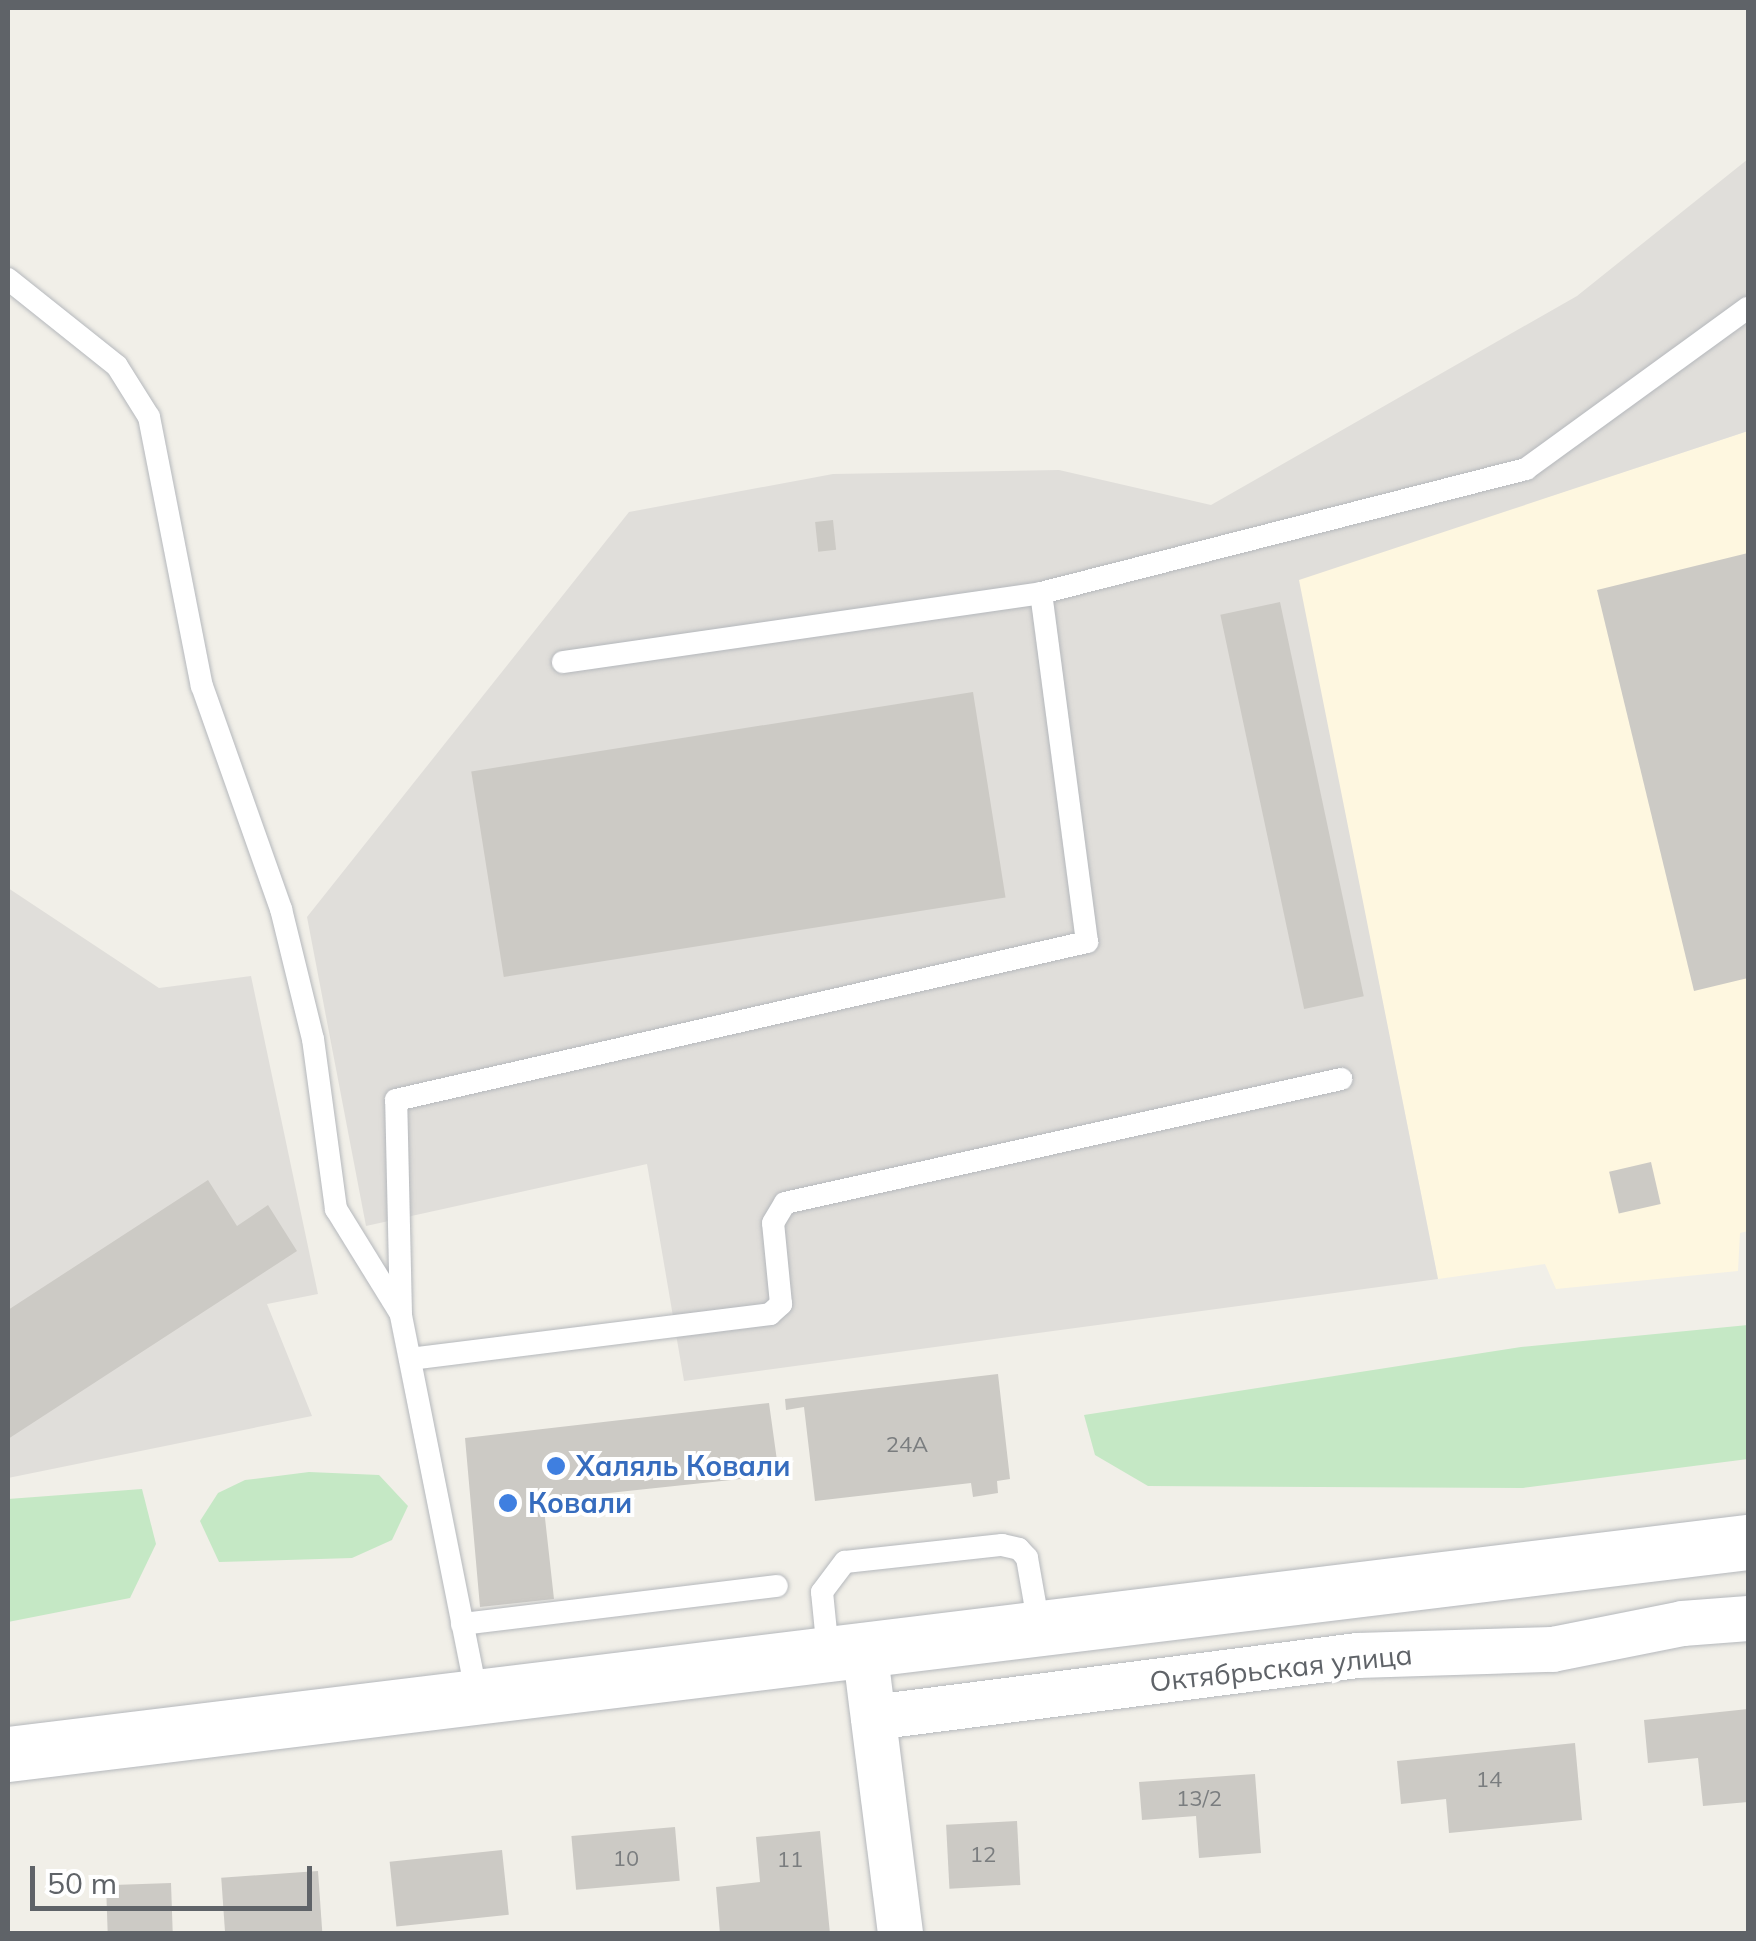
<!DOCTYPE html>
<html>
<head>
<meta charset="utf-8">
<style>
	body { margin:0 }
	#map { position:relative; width:1756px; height:1941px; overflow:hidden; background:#f1efe8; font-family:Mulish,sans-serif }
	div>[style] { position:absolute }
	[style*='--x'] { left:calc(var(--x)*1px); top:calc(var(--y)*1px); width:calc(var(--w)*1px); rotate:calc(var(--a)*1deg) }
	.commercial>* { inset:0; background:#fef7e0 }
	.industrial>* { inset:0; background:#e0deda }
	.green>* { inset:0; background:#c5e8c5 }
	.building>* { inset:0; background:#cccac5; transform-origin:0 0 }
	.roads { filter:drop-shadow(0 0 2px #b5b8bc) drop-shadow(0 0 2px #b5b8bc) }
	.service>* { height:22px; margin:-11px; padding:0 11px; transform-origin:11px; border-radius:11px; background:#fff }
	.minor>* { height:45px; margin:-22.5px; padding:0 22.5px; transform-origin:22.5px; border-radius:22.5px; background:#fff }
	.secondary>* { height:55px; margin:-27.5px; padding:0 27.5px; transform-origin:27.5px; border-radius:27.5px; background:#fff }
	.dots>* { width:28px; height:28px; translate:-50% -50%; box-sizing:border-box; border:5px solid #fff; border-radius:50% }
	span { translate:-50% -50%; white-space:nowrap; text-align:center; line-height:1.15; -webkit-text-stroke:8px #fff; paint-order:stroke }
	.number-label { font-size:22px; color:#7a7d7f }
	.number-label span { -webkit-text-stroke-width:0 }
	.shop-label { font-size:28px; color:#366cbe; font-weight:700 }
	.left { translate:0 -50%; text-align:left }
	.street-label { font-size:28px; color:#5f6368 }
	.frame { position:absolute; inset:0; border:10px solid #5f6368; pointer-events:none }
	.scale { position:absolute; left:30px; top:1866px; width:282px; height:45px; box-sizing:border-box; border:5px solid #5f6368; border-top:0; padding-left:12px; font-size:30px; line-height:35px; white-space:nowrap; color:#5f6368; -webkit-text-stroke:8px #fff; paint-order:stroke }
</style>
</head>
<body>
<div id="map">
	<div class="commercial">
		<i style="clip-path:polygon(1748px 431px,1748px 1231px,1740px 1233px,1738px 1271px,1556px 1289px,1545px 1264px,1438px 1279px,1298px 579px)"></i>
	</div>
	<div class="industrial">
		<i style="clip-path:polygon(1748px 159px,1748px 431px,1299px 580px,1438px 1279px,684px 1381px,647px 1164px,366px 1226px,307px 917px,629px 512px,833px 474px,1059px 470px,1211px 505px,1577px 296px)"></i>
		<i style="clip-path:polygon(8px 888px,159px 988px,251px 976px,318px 1294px,267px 1304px,312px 1416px,8px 1478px)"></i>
	</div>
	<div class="green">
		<i style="clip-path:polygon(1748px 1325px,1748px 1459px,1523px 1488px,1148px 1486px,1095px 1455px,1084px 1415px,1521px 1347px)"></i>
		<i style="clip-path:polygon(309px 1472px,379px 1475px,408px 1506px,392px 1540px,352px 1558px,219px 1562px,200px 1521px,218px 1493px,245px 1480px)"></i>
		<i style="clip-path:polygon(142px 1489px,156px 1544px,130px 1598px,8px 1622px,8px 1499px)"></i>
	</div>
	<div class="building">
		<i style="left:833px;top:520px;width:30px;height:18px;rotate:84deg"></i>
		<i style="clip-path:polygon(1748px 553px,1748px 978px,1694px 991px,1597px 590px)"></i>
		<i style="left:1280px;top:602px;width:403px;height:61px;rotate:78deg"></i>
		<i style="left:973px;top:692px;width:208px;height:508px;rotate:81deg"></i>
		<i style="left:1651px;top:1162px;width:43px;height:43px;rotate:77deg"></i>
		<i style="clip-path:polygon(208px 1180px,237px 1226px,268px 1205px,297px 1251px,8px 1439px,8px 1310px)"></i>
		<i style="clip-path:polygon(998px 1374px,1010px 1479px,997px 1481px,998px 1493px,973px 1497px,971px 1483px,815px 1501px,804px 1407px,786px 1410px,785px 1399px)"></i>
		<i style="clip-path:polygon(769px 1403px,779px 1475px,543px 1500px,554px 1599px,480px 1607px,465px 1438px)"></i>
		<i style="clip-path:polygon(1748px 1709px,1748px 1802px,1703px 1806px,1698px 1758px,1648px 1763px,1644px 1720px)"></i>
		<i style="clip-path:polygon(1575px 1743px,1582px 1820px,1449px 1833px,1446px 1799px,1401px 1804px,1397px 1761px)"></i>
		<i style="clip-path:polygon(1255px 1774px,1261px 1853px,1199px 1858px,1196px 1816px,1142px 1820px,1139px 1782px)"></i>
		<i style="left:1017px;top:1821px;width:64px;height:71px;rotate:87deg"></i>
		<i style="left:675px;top:1827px;width:54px;height:104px;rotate:85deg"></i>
		<i style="clip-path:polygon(820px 1831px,830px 1934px,720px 1934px,716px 1887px,760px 1882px,756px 1837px)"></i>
		<i style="left:502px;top:1850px;width:65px;height:113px;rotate:84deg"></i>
		<i style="left:318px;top:1871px;width:62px;height:97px;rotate:86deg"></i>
		<i style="left:171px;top:1883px;width:51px;height:65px;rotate:88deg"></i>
	</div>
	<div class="roads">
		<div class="service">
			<i style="--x:8;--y:279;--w:139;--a:38.6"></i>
			<i style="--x:117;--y:366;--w:60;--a:57.9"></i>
			<i style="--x:149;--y:417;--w:274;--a:78.9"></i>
			<i style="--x:202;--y:686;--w:237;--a:70.5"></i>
			<i style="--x:281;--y:909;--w:134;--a:76.2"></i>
			<i style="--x:313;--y:1039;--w:172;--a:82.3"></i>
			<i style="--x:336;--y:1209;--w:120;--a:58.3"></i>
			<i style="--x:563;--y:662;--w:483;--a:-8.2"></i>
			<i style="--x:1041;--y:593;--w:501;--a:-14.34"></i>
			<i style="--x:1526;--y:469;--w:274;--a:-36"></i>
			<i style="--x:410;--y:1359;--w:363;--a:-7.1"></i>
			<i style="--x:770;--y:1314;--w:15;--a:-42"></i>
			<i style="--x:781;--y:1304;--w:81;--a:-95.6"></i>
			<i style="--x:773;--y:1223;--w:23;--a:-59"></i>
			<i style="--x:785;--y:1203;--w:570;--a:-12.57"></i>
			<i style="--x:462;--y:1624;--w:317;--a:-6.9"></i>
			<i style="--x:828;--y:1652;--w:60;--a:-95.7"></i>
			<i style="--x:822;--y:1592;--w:38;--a:-53"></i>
			<i style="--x:845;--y:1562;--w:158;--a:-6.2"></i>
			<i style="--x:1002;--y:1545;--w:17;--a:13"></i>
			<i style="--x:1019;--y:1549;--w:12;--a:48"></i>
			<i style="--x:1027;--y:1558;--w:69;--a:80"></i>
			<i style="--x:477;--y:1696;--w:389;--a:-101.3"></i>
			<i style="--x:401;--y:1314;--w:214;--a:-91.3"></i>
			<i style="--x:396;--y:1100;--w:709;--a:-12.88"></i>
			<i style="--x:1087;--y:942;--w:352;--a:-97.5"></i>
		</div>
		<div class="minor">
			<i style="--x:864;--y:1648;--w:288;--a:82.8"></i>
			<i style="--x:873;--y:1717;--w:488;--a:-7.3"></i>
			<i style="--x:1357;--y:1655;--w:195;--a:-1.8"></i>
			<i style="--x:1552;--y:1649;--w:133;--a:-11.3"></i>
			<i style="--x:1682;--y:1623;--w:66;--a:-4.3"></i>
		</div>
		<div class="secondary">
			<i style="--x:8;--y:1754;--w:1753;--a:-6.95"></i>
		</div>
	</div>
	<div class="dots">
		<i style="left:556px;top:1466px;background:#3f7fe0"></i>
		<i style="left:508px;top:1503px;background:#3f7fe0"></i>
	</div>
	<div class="number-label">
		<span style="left:907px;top:1445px">24А</span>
		<span style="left:1489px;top:1780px">14</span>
		<span style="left:1199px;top:1799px">13/2</span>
		<span style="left:983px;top:1855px">12</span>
		<span style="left:626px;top:1859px">10</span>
		<span style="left:790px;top:1860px">11</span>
	</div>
	<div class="shop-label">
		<span class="left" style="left:576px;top:1466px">Халяль Ковали</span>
		<span class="left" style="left:528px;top:1503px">Ковали</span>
	</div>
	<div class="street-label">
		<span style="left:1281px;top:1668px;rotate:-6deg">Октябрьская улица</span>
	</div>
	<div class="frame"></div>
	<div class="scale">50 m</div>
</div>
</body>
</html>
